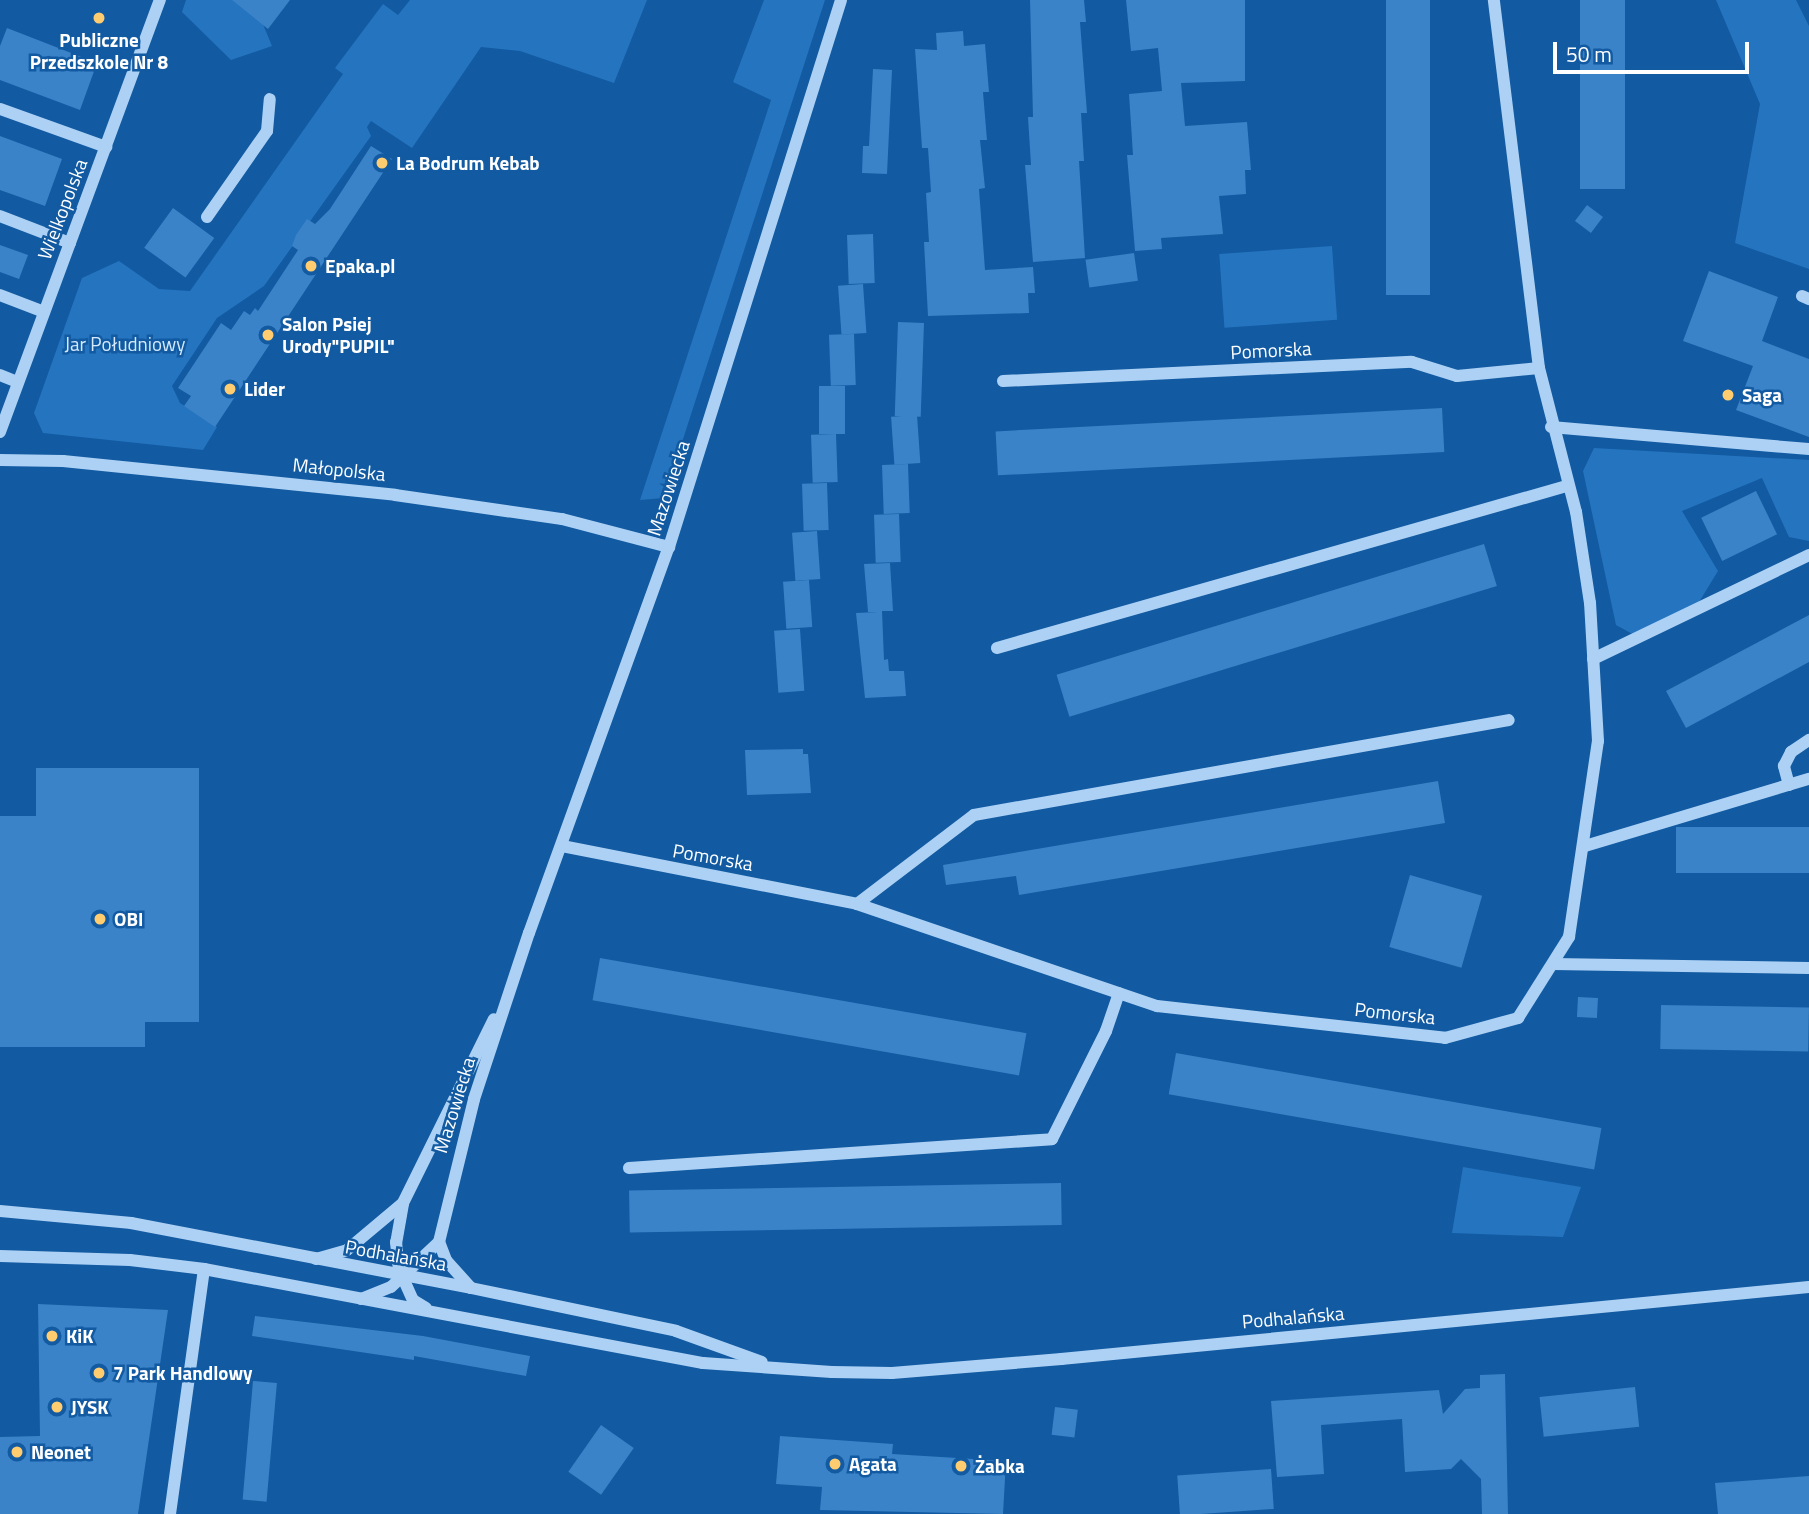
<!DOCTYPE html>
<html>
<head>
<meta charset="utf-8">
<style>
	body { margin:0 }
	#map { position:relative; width:1809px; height:1514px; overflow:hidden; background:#125aa1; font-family:"Titillium Web",sans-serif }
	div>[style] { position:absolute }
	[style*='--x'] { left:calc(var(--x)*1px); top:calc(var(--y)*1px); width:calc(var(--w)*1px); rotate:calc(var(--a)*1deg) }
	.green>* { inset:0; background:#2574bf; transform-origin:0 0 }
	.building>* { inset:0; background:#3b83c8; transform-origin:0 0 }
	.minor>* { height:12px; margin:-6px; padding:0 6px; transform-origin:6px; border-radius:6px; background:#acd1f5 }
	.dots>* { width:19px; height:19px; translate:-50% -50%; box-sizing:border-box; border:4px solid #125aa1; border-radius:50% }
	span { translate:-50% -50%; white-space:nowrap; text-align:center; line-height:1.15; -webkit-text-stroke:5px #125aa1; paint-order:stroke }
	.poi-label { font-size:19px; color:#fff; font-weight:700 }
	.left { translate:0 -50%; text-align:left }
	.street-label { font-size:19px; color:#fff }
	.park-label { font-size:19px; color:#d5eafe }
	.scale { position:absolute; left:1553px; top:42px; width:196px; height:32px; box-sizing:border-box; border:4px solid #fff; border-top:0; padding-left:9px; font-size:21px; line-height:24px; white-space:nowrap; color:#fff; -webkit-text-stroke:5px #125aa1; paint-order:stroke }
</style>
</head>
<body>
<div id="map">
	<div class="green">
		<i style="clip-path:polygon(186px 0,242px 0,260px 17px,272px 46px,231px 60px,182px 12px)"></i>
		<i style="clip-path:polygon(410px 0,647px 0,614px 83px,520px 51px,481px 47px,412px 148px,371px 121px,367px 127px,371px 136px,264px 286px,217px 318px,172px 386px,180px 403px,217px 427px,203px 450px,43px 433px,34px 413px,82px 278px,119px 261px,159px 289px,190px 291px,343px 74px,335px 68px,383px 4px,398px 15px)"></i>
		<i style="clip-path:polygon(764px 0,825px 0,664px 498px,640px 500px,771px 100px,733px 82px)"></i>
		<i style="clip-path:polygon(1716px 0,1796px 0,1809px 26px,1809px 269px,1735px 243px,1760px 104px)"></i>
		<i style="left:1332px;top:246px;width:74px;height:113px;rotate:86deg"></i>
		<i style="clip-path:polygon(1594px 448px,1809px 460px,1809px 541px,1789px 537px,1762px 478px,1682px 511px,1718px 571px,1696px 607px,1638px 637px,1616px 625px,1583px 471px)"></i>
		<i style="clip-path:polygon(1463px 1167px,1581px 1187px,1563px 1237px,1452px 1233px)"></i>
	</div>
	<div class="building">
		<i style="clip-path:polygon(232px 0,290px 0,268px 29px)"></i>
		<i style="clip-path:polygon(1030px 0,1084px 0,1086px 22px,1080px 22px,1087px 113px,1081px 113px,1084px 161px,1079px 161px,1085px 258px,1033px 262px,1025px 165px,1031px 165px,1028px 117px,1033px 117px)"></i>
		<i style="clip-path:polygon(1126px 0,1245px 0,1245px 81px,1181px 83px,1185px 126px,1247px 122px,1251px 170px,1245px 170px,1246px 194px,1219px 196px,1223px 234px,1161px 238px,1162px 249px,1135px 251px,1127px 155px,1133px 155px,1129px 94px,1162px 91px,1158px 48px,1131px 51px)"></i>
		<i style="left:1386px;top:0;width:44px;height:295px"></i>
		<i style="left:1580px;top:0;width:45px;height:189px"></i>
		<i style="clip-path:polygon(7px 28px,97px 63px,80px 110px,0 80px,0 46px)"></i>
		<i style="clip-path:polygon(963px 31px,964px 46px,985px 44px,989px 92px,983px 92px,987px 140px,980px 140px,985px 188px,979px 189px,985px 270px,1033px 267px,1035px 293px,1028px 293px,1029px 313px,928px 316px,924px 242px,929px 242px,926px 193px,931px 192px,928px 148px,922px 148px,915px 49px,937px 50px,936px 33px)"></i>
		<i style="clip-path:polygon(873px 69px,892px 70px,887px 174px,862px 173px,863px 146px,869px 146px)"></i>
		<i style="clip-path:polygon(0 136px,62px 159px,45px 206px,0 190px)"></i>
		<i style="clip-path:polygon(371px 146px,392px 159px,215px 427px,184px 406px,191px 396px,178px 388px,221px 323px,231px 330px,244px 311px,250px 315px,255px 308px,258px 311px,298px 250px,292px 246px,296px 235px,307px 219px,315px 224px,330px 209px)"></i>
		<i style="left:1587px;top:205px;width:20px;height:20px;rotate:37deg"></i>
		<i style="left:173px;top:208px;width:51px;height:49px;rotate:36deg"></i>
		<i style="left:873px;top:234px;width:49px;height:26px;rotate:88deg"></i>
		<i style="clip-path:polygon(0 245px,28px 255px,19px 279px,0 272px)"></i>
		<i style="left:1134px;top:253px;width:28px;height:49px;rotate:82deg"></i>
		<i style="clip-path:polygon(1709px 271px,1778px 297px,1762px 341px,1809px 359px,1809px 437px,1736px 410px,1753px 366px,1683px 341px)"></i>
		<i style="left:863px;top:284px;width:49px;height:25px;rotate:86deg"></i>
		<i style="left:898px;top:322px;width:26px;height:94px;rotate:2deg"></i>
		<i style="left:854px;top:334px;width:51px;height:25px;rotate:88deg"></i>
		<i style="left:819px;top:386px;width:26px;height:48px"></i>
		<i style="left:1442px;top:408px;width:44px;height:447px;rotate:87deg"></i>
		<i style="left:917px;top:415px;width:48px;height:26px;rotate:86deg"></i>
		<i style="left:836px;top:434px;width:48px;height:25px;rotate:88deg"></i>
		<i style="left:908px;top:464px;width:49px;height:26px;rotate:88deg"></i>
		<i style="left:827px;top:483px;width:47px;height:25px;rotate:88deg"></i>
		<i style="left:1756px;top:491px;width:48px;height:61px;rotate:64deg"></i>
		<i style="left:899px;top:514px;width:48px;height:25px;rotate:88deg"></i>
		<i style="left:817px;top:531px;width:48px;height:25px;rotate:86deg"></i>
		<i style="left:1484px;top:544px;width:44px;height:447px;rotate:73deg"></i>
		<i style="clip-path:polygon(890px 563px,893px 611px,882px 611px,884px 660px,888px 659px,889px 671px,904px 671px,906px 696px,865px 698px,856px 613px,878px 612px,868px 612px,864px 564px)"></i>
		<i style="left:809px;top:580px;width:47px;height:26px;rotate:86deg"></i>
		<i style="clip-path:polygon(1809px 615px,1809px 662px,1686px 728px,1666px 691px)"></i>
		<i style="left:800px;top:629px;width:62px;height:26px;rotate:86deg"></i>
		<i style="clip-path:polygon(803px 749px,803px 754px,808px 754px,811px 793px,747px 795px,745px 750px)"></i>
		<i style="clip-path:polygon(36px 768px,199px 768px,199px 1022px,145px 1022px,145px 1047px,0 1047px,0 816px,36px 816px)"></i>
		<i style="clip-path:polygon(1438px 781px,1445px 823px,1019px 895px,1016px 876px,946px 885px,943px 865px)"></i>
		<i style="left:1809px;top:827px;width:46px;height:133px;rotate:90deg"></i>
		<i style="left:1410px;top:875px;width:75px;height:75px;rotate:16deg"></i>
		<i style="left:600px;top:958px;width:433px;height:43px;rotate:10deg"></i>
		<i style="left:1578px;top:997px;width:20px;height:20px;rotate:3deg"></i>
		<i style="left:1661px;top:1005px;width:148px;height:44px;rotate:1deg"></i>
		<i style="left:1176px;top:1053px;width:432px;height:42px;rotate:10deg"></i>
		<i style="left:1061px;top:1183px;width:42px;height:432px;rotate:89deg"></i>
		<i style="clip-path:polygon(38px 1304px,168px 1310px,138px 1514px,0 1514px,0 1437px,40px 1436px)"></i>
		<i style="clip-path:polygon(255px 1316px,423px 1336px,530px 1356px,526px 1376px,414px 1356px,414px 1360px,252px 1336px)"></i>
		<i style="clip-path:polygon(1505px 1374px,1508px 1514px,1482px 1514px,1481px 1479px,1461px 1459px,1451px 1469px,1405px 1472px,1402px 1419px,1321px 1425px,1324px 1474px,1277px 1477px,1271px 1401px,1439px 1390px,1443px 1414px,1465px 1389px,1480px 1388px,1480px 1375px)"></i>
		<i style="left:253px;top:1381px;width:24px;height:119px;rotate:5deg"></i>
		<i style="left:1635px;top:1387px;width:40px;height:96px;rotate:84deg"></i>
		<i style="left:1055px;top:1407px;width:23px;height:28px;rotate:7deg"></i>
		<i style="left:601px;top:1425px;width:40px;height:57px;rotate:35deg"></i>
		<i style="clip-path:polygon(780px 1436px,893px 1444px,892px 1454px,1006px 1461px,1003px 1514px,820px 1510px,822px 1487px,776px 1484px)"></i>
		<i style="left:1271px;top:1469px;width:40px;height:94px;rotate:86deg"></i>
		<i style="clip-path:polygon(1809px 1476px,1809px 1514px,1718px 1514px,1715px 1483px)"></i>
	</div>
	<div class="minor">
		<i style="--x:0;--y:109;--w:113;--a:19.7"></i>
		<i style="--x:0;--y:216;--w:75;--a:21.1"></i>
		<i style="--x:207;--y:217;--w:105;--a:-55.1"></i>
		<i style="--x:267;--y:131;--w:32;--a:-85"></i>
		<i style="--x:0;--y:295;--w:47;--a:21.1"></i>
		<i style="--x:1802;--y:296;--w:8;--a:23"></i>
		<i style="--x:0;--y:375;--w:18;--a:22"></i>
		<i style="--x:1003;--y:381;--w:409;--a:-2.7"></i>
		<i style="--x:1412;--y:362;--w:47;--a:17.3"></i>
		<i style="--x:1457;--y:376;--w:82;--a:-5.6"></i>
		<i style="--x:1551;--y:427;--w:259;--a:4.9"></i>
		<i style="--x:0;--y:432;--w:461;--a:-69.7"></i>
		<i style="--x:0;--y:460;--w:63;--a:0.9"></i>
		<i style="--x:63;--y:461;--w:334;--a:5.8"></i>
		<i style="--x:395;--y:495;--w:169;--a:8.2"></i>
		<i style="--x:562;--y:519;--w:111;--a:14.7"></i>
		<i style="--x:997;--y:648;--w:593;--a:-15.87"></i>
		<i style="--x:1593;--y:659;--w:240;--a:-25.7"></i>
		<i style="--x:1789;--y:785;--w:20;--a:-105"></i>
		<i style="--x:1784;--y:766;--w:16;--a:-63"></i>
		<i style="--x:1791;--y:752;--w:22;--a:-34"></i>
		<i style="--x:562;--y:846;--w:301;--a:11.1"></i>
		<i style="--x:857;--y:904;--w:317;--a:18.8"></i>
		<i style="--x:1157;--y:1006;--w:290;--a:6.3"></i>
		<i style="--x:1445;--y:1038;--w:76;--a:-15.3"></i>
		<i style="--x:1518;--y:1018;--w:96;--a:-57.8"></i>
		<i style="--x:1569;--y:937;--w:198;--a:-81.6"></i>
		<i style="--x:1598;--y:741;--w:138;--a:-93.3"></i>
		<i style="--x:1590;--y:603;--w:92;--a:-98.7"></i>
		<i style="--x:1576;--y:512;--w:149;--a:-104.4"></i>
		<i style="--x:1539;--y:368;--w:371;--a:-97"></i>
		<i style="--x:1585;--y:846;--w:234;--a:-16.7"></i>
		<i style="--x:857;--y:904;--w:147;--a:-37.3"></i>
		<i style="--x:974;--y:815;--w:543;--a:-10.07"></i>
		<i style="--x:1553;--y:964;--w:256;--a:0.9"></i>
		<i style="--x:629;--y:1168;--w:424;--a:-3.9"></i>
		<i style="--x:1052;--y:1139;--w:121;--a:-63.4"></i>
		<i style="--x:1106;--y:1031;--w:40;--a:-71.1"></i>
		<i style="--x:403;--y:1204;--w:39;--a:100"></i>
		<i style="--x:396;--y:1242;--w:27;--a:84"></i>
		<i style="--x:399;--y:1269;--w:34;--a:66"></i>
		<i style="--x:413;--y:1300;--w:15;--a:32"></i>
		<i style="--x:0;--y:1211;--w:132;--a:5.2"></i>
		<i style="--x:131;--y:1223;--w:346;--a:10.8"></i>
		<i style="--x:471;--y:1288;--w:209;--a:11.8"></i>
		<i style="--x:676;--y:1331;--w:91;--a:19.8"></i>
		<i style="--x:0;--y:1256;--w:130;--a:1.8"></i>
		<i style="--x:130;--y:1260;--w:75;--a:6.9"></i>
		<i style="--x:204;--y:1269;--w:508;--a:10.67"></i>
		<i style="--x:703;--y:1363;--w:129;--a:4"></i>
		<i style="--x:832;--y:1372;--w:60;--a:1"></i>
		<i style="--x:892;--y:1373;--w:170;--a:-4.7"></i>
		<i style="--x:1061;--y:1359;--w:751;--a:-5.5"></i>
		<i style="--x:316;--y:1259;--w:32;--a:-16"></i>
		<i style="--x:347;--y:1250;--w:73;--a:-40"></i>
		<i style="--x:403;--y:1203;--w:205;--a:-63.7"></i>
		<i style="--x:471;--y:1288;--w:38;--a:-132"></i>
		<i style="--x:446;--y:1260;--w:19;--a:-111"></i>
		<i style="--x:439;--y:1242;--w:147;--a:-76.2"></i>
		<i style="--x:474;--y:1099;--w:175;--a:-71.7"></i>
		<i style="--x:529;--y:933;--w:411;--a:-70.1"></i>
		<i style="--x:669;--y:547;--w:573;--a:-72.54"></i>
		<i style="--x:361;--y:1299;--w:32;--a:-22"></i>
		<i style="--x:391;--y:1287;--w:66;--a:-43.2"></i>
		<i style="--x:170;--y:1514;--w:247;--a:-82.1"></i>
	</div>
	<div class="dots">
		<i style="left:99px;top:18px;background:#ffcc70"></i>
		<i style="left:382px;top:163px;background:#ffcc70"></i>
		<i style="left:311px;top:266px;background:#ffcc70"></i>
		<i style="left:268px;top:335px;background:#ffcc70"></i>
		<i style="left:230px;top:389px;background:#ffcc70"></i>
		<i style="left:1728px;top:395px;background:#ffcc70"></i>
		<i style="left:100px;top:919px;background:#ffcc70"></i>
		<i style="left:52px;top:1336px;background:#ffcc70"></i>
		<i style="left:99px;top:1373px;background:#ffcc70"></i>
		<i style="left:57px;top:1407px;background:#ffcc70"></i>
		<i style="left:17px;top:1452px;background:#ffcc70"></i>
		<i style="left:835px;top:1464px;background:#ffcc70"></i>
		<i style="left:961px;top:1466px;background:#ffcc70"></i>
	</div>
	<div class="poi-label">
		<span style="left:99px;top:51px">Publiczne<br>Przedszkole Nr 8</span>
		<span class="left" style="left:396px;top:163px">La Bodrum Kebab</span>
		<span class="left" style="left:325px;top:266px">Epaka.pl</span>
		<span class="left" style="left:282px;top:335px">Salon Psiej<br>Urody"PUPIL"</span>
		<span class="left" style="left:244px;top:389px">Lider</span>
		<span class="left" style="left:1742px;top:395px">Saga</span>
		<span class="left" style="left:114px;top:919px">OBI</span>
		<span class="left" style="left:66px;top:1336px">KiK</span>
		<span class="left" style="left:113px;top:1373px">7 Park Handlowy</span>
		<span class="left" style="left:71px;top:1407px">JYSK</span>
		<span class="left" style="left:31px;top:1452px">Neonet</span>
		<span class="left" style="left:849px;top:1464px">Agata</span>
		<span class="left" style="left:975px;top:1466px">Żabka</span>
	</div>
	<div class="street-label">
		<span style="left:62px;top:209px;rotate:-69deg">Wielkopolska</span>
		<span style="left:1271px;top:350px;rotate:-3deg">Pomorska</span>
		<span style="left:339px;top:469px;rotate:6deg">Małopolska</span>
		<span style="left:668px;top:488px;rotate:-72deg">Mazowiecka</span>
		<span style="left:713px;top:857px;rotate:10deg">Pomorska</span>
		<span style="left:1395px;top:1013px;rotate:6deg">Pomorska</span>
		<span style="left:454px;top:1105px;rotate:-73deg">Mazowiecka</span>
		<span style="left:396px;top:1255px;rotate:10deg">Podhalańska</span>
		<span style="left:1293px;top:1317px;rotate:-5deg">Podhalańska</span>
	</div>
	<div class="park-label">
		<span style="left:125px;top:344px">Jar Południowy</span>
	</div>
	<div class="scale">50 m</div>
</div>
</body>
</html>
